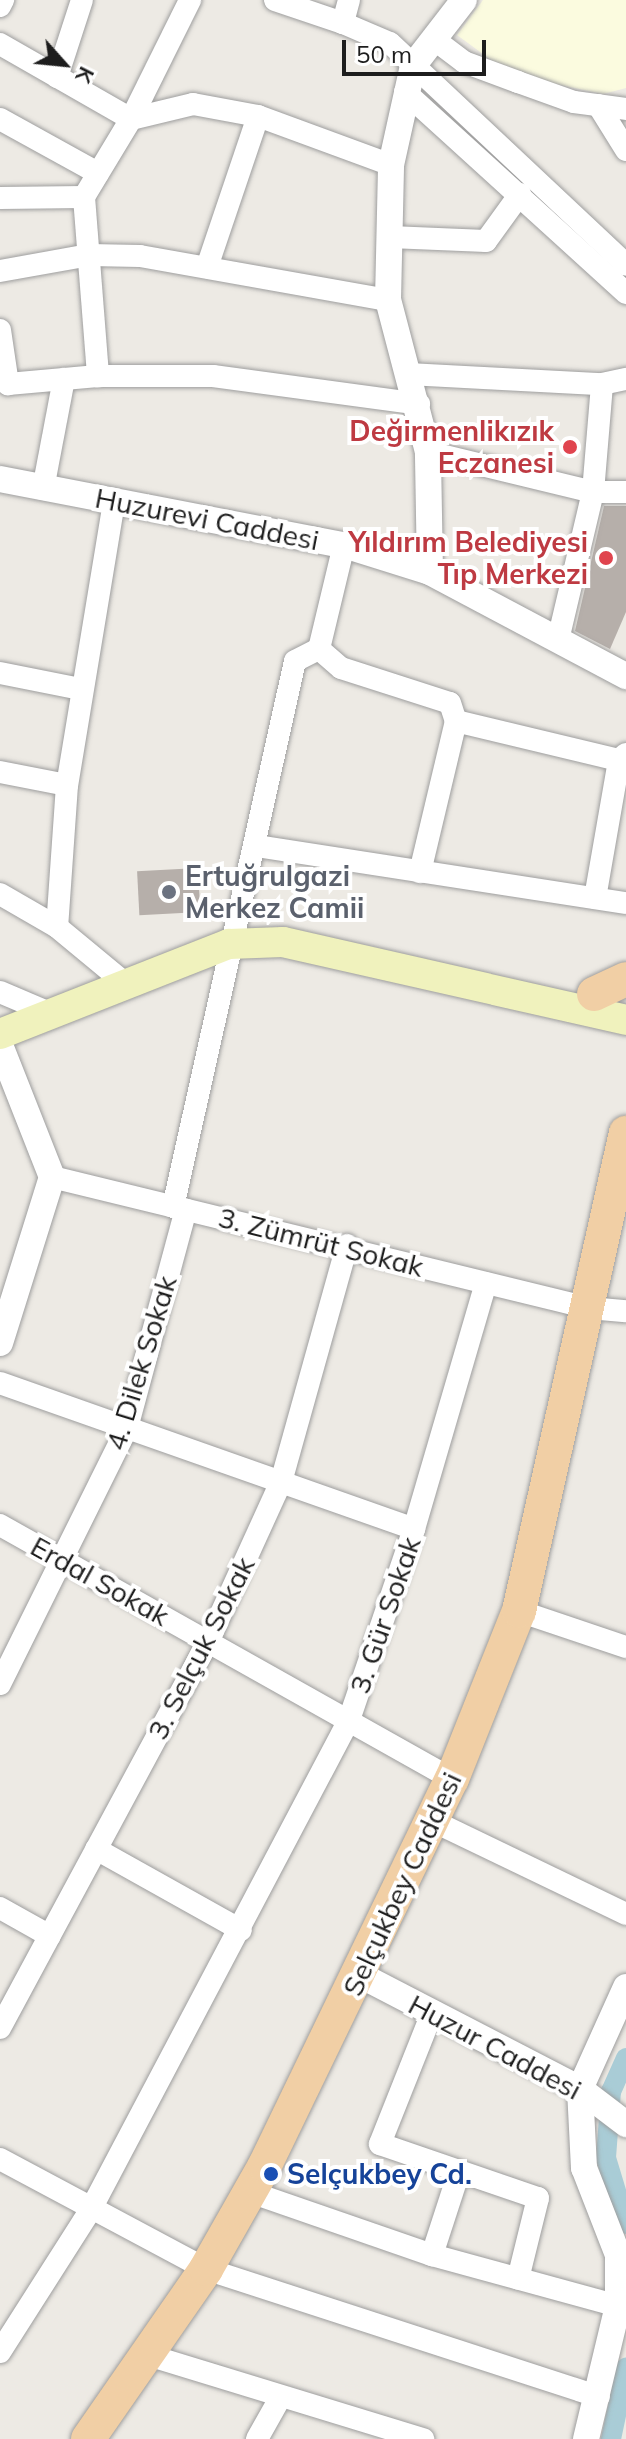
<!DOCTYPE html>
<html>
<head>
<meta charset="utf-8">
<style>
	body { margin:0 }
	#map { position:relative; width:626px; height:2439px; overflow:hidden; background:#edeae4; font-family:Mulish,sans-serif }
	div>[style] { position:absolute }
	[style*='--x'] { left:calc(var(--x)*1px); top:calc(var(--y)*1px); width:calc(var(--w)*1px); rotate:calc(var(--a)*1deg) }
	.education>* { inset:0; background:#fbfbdf }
	.canal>* { height:20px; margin:-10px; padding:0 10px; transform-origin:10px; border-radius:10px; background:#a9ccd6 }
	.building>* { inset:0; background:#b6afaa; transform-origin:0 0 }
	.roads { filter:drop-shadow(0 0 2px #9e9e9e) drop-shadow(0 0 2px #9e9e9e) }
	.minor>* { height:22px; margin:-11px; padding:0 11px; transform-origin:11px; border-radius:11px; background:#fff }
	.tertiary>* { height:26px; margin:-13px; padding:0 13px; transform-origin:13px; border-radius:13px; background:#fff }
	.secondary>* { height:30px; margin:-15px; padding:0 15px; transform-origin:15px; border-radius:15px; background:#f0f2bd }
	.primary>* { height:34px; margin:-17px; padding:0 17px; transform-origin:17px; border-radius:17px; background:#f1cfa5 }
	.dots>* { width:22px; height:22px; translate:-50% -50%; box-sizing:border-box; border:4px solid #fff; border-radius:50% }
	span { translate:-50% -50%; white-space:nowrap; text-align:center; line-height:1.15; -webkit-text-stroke:8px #fff; paint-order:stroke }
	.health-label { font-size:28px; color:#be3a42; font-weight:700 }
	.right { translate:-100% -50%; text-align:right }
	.street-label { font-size:28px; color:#1d1d1d }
	.worship-label { font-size:28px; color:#5b616d; font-weight:700 }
	.left { translate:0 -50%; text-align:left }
	.transit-label { font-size:28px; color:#164399; font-weight:700 }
	.north { position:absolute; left:24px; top:24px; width:80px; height:80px; -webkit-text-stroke:6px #fff; paint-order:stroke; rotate:117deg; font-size:22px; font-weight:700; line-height:32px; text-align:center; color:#1d1d1d }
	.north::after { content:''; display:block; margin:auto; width:28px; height:36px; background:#1d1d1d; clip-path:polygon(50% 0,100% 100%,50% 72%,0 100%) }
	.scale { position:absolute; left:342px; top:40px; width:144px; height:36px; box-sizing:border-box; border:4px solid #1d1d1d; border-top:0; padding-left:10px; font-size:24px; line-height:28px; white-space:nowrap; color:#1d1d1d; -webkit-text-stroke:6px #fff; paint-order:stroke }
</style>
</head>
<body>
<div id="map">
	<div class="education">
		<i style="clip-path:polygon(483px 0,626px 0,626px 88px,603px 94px,551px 83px,491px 60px,457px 35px)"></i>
	</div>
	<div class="canal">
		<i style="--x:626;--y:2058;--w:36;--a:114"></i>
		<i style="--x:611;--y:2091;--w:67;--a:94.3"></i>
		<i style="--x:606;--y:2158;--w:69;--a:73.1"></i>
		<i style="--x:611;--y:2439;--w:73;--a:-78.1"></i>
	</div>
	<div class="building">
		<i style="clip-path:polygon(604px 506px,626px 506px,626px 612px,610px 649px,575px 631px)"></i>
		<i style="left:198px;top:868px;width:44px;height:61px;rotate:87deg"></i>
	</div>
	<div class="roads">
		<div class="minor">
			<i style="--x:275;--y:0;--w:72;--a:18.7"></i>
			<i style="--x:349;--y:0;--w:24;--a:105"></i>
			<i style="--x:343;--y:23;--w:51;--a:23.1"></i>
			<i style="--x:390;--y:43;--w:324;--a:43.2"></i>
			<i style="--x:0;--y:6;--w:7;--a:-63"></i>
			<i style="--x:435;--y:40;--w:36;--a:37"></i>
			<i style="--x:464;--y:62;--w:58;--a:20.3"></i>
			<i style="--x:518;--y:82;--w:59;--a:19.7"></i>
			<i style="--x:574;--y:102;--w:52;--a:7.7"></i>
			<i style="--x:0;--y:44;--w:151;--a:29.8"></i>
			<i style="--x:131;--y:119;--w:91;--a:121.1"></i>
			<i style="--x:84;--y:197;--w:180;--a:85.5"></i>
			<i style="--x:57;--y:77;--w:81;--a:-72"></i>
			<i style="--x:405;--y:92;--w:299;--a:42.3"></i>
			<i style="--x:598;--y:105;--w:53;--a:58.1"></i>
			<i style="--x:0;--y:119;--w:112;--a:28.9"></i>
			<i style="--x:131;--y:119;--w:64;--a:-13.6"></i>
			<i style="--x:193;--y:104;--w:66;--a:10.5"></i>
			<i style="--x:258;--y:116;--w:142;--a:20.2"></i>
			<i style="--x:131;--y:119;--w:133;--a:-63.6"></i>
			<i style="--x:0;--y:198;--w:84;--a:-0.7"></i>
			<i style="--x:390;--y:237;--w:96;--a:2.4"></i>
			<i style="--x:486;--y:241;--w:58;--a:-54.1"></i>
			<i style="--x:207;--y:267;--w:159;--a:-71.3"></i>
			<i style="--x:0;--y:271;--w:90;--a:-10.2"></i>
			<i style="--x:89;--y:255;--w:51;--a:1.1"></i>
			<i style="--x:140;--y:256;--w:252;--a:10.1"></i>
			<i style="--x:0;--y:330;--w:55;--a:81.6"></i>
			<i style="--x:8;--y:384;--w:90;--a:-5.1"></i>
			<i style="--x:98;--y:376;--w:115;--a:0"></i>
			<i style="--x:213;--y:376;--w:208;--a:7.7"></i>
			<i style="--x:408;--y:374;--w:194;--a:3"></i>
			<i style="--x:602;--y:384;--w:25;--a:-12"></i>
			<i style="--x:428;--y:452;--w:170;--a:13.6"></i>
			<i style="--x:593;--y:492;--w:33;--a:0"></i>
			<i style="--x:43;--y:489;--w:112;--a:-79.2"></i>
			<i style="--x:114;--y:502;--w:287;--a:99.4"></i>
			<i style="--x:67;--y:785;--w:142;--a:94"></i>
			<i style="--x:57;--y:927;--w:91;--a:39.6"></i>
			<i style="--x:558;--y:640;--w:152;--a:-76.7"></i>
			<i style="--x:593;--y:492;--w:108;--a:-85.2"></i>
			<i style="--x:319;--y:649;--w:29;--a:41"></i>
			<i style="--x:341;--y:668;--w:114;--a:17.8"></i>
			<i style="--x:450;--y:703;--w:19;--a:72"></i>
			<i style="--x:456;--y:721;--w:168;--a:13.5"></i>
			<i style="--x:0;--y:673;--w:82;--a:11.3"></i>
			<i style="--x:0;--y:772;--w:68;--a:11"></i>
			<i style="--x:257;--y:846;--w:373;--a:8.8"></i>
			<i style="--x:420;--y:872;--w:155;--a:-76.6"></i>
			<i style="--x:0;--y:894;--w:66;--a:30.1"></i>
			<i style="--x:595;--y:898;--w:140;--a:-80.1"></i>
			<i style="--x:619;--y:760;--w:9;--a:-41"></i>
			<i style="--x:0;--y:992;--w:56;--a:22.9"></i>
			<i style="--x:52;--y:1177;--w:553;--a:13.71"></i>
			<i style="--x:589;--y:1308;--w:37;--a:5"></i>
			<i style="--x:173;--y:1207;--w:559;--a:-77.4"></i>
			<i style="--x:295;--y:661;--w:27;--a:-27"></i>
			<i style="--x:319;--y:649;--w:107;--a:-76.5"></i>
			<i style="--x:0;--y:1383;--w:439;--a:19.4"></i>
			<i style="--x:0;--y:1525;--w:518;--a:29.33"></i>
			<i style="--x:519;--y:1611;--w:113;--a:18.6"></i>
			<i style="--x:0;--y:1684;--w:286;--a:-63.6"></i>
			<i style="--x:127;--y:1428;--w:226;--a:-74.9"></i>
			<i style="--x:433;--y:1821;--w:214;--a:25.7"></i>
			<i style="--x:96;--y:1849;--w:166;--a:29.2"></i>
			<i style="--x:0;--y:1908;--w:57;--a:29.2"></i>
			<i style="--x:432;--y:2013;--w:141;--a:111.7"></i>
			<i style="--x:380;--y:2144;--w:167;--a:18.9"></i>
			<i style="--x:538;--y:2198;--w:83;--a:103.9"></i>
			<i style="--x:0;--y:2028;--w:438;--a:-61.7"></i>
			<i style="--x:208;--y:1642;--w:176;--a:-65.5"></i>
			<i style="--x:281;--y:1482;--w:246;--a:-74.4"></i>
			<i style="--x:0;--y:2159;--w:234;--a:28.1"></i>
			<i style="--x:206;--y:2269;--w:413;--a:18"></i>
			<i style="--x:250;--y:2192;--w:193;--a:19.1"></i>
			<i style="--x:432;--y:2255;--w:193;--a:15.3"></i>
			<i style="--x:432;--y:2255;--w:87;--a:-72"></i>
			<i style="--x:0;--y:2352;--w:169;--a:-57.5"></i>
			<i style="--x:91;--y:2209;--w:553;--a:-62.18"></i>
			<i style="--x:349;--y:1720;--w:202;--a:-71.2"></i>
			<i style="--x:414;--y:1529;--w:256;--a:-73.7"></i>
			<i style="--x:148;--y:2355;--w:288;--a:17"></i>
			<i style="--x:257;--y:2439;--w:47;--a:-60.7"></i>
		</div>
		<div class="tertiary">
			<i style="--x:0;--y:479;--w:350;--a:10.9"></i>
			<i style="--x:344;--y:545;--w:90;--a:17.4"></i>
			<i style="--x:430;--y:572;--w:222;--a:28"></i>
			<i style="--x:430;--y:572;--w:120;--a:-91"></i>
			<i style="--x:428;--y:452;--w:157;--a:-104.7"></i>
			<i style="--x:388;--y:300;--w:135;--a:-88.7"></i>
			<i style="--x:391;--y:165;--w:101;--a:-77.5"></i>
			<i style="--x:413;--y:66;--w:83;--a:-52.3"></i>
			<i style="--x:0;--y:1045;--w:142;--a:68.5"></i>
			<i style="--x:52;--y:1177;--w:174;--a:107.4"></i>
			<i style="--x:360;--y:1975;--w:248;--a:27.4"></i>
			<i style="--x:580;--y:2089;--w:58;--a:37.3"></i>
			<i style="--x:586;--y:2439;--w:137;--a:-76.5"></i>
			<i style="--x:618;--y:2306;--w:51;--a:-90"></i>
			<i style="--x:618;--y:2255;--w:93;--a:-111.3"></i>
			<i style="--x:584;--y:2168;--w:79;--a:-92.9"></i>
			<i style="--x:580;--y:2089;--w:112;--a:-65.7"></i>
		</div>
		<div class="secondary">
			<i style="--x:0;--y:1034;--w:246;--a:-21.5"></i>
			<i style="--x:229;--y:944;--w:54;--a:-2.1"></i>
			<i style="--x:283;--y:942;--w:352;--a:12.8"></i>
		</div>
		<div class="primary">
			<i style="--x:594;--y:994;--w:35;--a:-25"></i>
			<i style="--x:88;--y:2439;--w:207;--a:-55.2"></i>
			<i style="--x:206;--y:2269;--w:120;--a:-60.4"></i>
			<i style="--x:265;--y:2165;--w:429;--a:-64.2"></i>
			<i style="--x:452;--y:1779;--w:181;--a:-68.3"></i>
			<i style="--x:519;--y:1611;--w:490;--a:-77.4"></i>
		</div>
	</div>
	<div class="dots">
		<i style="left:570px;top:447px;background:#e0444e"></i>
		<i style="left:606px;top:558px;background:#e0444e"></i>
		<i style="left:169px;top:892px;background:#6b7280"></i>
		<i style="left:271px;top:2174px;background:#1a4fb4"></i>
	</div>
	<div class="health-label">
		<span class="right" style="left:554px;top:447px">Değirmenlikızık<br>Eczanesi</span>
		<span class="right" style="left:588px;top:558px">Yıldırım Belediyesi<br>Tıp Merkezi</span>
	</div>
	<div class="street-label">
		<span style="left:207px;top:519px;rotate:11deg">Huzurevi Caddesi</span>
		<span style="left:321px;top:1242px;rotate:14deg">3. Zümrüt Sokak</span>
		<span style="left:141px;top:1363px;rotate:-73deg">4. Dilek Sokak</span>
		<span style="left:100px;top:1581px;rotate:29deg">Erdal Sokak</span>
		<span style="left:385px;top:1615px;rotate:-71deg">3. Gür Sokak</span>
		<span style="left:201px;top:1648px;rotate:-63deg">3. Selçuk Sokak</span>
		<span style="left:402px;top:1884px;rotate:-65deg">Selçukbey Caddesi</span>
		<span style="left:495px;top:2047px;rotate:28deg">Huzur Caddesi</span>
	</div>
	<div class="worship-label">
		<span class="left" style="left:185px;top:892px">Ertuğrulgazi<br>Merkez Camii</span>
	</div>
	<div class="transit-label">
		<span class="left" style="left:287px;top:2174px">Selçukbey Cd.</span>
	</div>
	<div class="north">K</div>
	<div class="scale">50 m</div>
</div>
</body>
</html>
